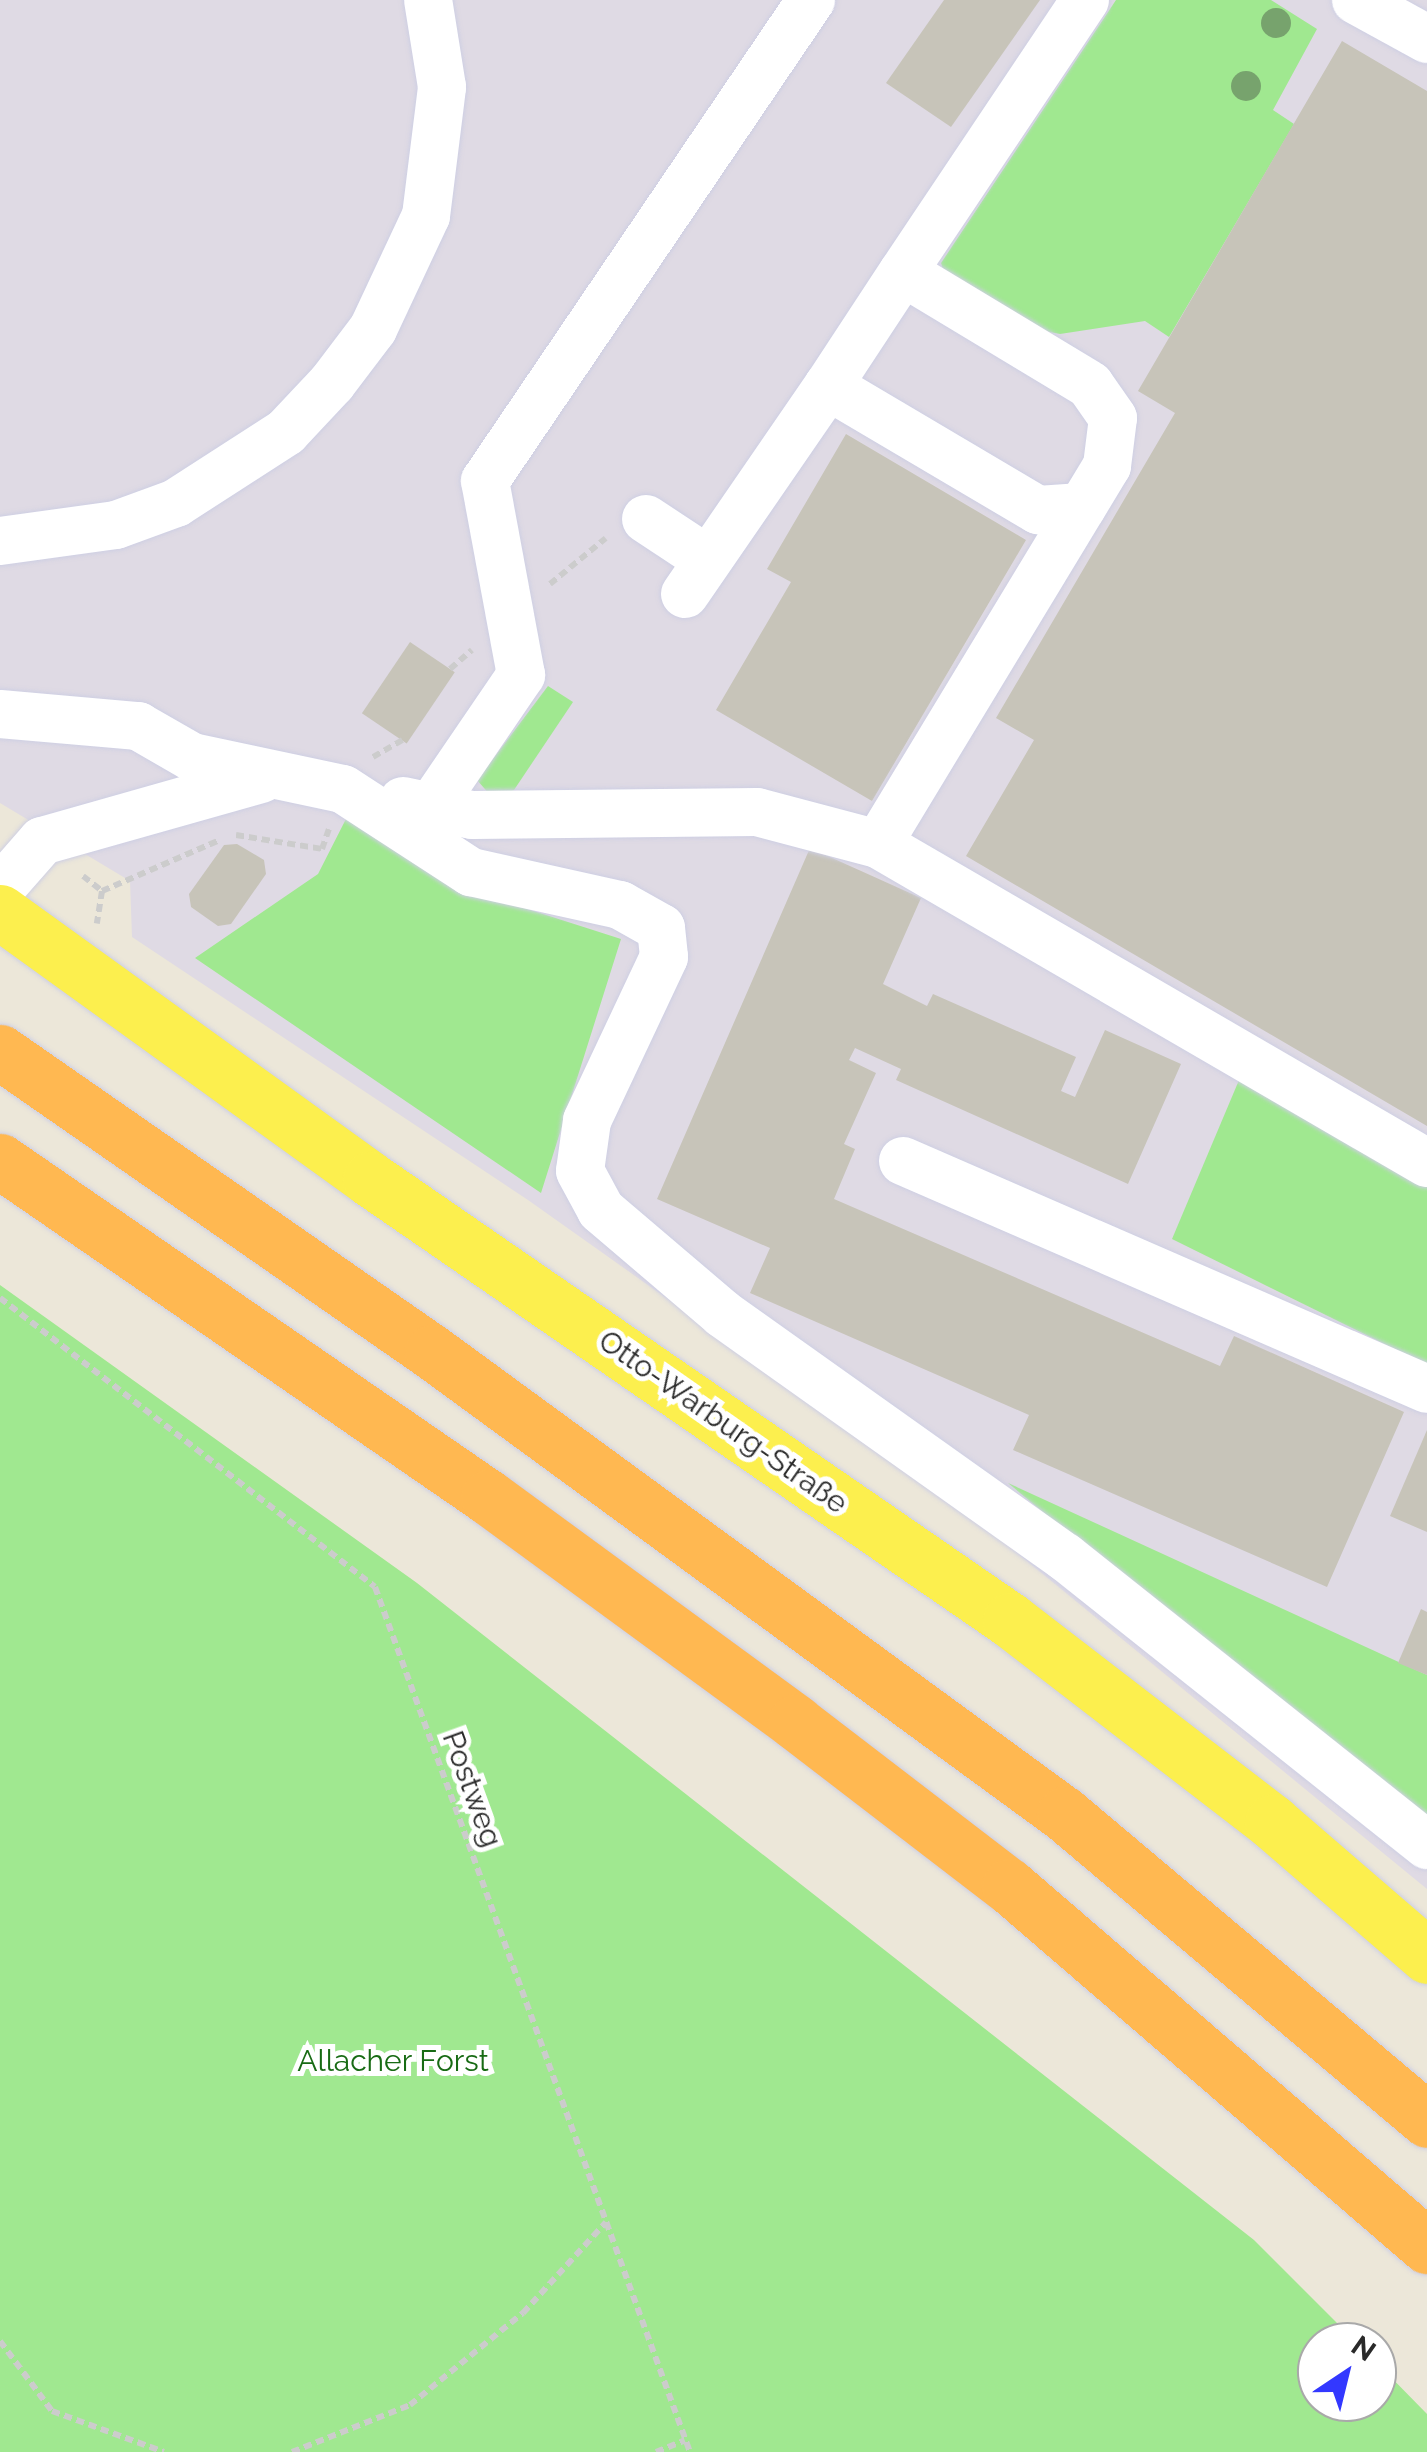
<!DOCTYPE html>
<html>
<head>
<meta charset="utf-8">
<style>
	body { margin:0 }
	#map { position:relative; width:1427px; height:2452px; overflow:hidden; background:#ece7d9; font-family:Raleway,sans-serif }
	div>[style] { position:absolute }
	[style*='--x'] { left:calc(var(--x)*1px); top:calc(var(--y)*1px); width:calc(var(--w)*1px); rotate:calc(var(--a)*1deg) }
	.industrial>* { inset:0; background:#dfdae4 }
	.green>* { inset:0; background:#a0e890 }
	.building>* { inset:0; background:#c7c4b9; transform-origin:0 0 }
	.path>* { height:6px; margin-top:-3px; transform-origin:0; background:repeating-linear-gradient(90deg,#ccc 0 8px,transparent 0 13px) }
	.roads { filter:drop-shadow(0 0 2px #cecfe3) drop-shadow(0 0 2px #cecfe3) }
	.minor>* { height:48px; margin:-24px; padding:0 24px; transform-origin:24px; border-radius:24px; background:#fff }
	.major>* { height:55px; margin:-27.5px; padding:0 27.5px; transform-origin:27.5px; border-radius:27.5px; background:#fcef4e }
	.highway>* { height:55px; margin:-27.5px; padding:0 27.5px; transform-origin:27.5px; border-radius:27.5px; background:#ffb851 }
	.trees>* { width:30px; height:30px; margin:-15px; border-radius:50%; background:#77a36d }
	span { translate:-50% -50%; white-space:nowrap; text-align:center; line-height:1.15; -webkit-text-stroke:10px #fff; paint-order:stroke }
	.street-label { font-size:30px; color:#292929 }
	.park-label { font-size:30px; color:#186b14 }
	.north { position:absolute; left:1297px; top:2322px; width:100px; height:100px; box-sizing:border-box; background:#fff; border:2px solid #a9a9a9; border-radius:50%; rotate:35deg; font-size:28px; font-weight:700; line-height:40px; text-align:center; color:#292929 }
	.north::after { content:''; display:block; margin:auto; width:35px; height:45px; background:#3338ff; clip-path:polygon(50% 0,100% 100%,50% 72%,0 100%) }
</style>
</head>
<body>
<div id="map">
	<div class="industrial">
		<i style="clip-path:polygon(0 0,1427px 0,1427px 1889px,961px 1507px,528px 1200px,132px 937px,130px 881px,0 803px)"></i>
	</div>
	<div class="green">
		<i style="clip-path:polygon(1116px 0,1271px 0,1317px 29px,1273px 110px,1294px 124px,1169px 337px,1145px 321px,1060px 334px,1023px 327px,945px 276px,941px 263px)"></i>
		<i style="clip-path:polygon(548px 686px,573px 702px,514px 790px,501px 800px,491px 796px,477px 780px)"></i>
		<i style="clip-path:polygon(348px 815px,481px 894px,621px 939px,541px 1193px,195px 958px,318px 874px)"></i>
		<i style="clip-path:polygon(1242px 1073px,1427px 1182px,1427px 1365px,1172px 1239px)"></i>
		<i style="clip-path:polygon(0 1285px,417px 1583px,1254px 2240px,1356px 2342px,1317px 2342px,1317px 2402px,1377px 2402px,1377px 2363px,1427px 2414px,1427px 2452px,0 2452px)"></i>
		<i style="clip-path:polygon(1008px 1483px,1427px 1675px,1427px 1830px)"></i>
	</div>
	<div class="building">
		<i style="clip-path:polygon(944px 0,1040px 0,951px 127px,886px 83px)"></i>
		<i style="clip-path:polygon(1342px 41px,1427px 91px,1427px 1126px,966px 856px,1034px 740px,996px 718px,1175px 413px,1138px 391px)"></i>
		<i style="clip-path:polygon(846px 434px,1026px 540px,872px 801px,716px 710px,791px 582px,767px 569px)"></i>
		<i style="left:410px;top:642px;width:54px;height:86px;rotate:34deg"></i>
		<i style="clip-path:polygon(237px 844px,264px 860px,266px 874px,231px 924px,218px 926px,191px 907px,189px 894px,224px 845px)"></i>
		<i style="clip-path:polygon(810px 848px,921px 898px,883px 984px,927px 1006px,933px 994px,1076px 1057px,1061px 1091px,1075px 1097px,1105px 1030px,1181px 1064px,1128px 1184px,896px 1080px,901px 1069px,855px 1048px,849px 1060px,876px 1073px,844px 1144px,855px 1149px,834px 1199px,1220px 1366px,1234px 1336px,1404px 1412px,1327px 1587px,1013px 1450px,1029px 1415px,750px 1293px,770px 1248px,657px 1199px)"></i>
		<i style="clip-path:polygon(1427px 1430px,1427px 1532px,1390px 1516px)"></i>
		<i style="clip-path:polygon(1421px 1609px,1427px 1612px,1427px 1675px,1398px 1663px)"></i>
	</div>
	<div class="path">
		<i style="--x:550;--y:584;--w:72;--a:-39.4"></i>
		<i style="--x:450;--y:669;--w:29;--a:-41"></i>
		<i style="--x:373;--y:757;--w:34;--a:-30"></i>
		<i style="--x:236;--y:835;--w:87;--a:9.2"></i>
		<i style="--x:322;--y:849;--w:21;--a:-71"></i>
		<i style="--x:83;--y:876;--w:24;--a:38"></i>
		<i style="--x:102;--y:891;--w:33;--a:99"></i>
		<i style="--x:102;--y:891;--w:129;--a:-23.4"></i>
		<i style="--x:0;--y:1298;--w:473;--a:37.6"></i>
		<i style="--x:375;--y:1587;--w:921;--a:69.99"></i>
		<i style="--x:0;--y:2341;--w:87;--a:53.4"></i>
		<i style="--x:52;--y:2411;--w:119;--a:20.1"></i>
		<i style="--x:292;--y:2452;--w:127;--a:-21.7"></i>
		<i style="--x:410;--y:2405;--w:146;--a:-39.2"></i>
		<i style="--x:523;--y:2313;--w:123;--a:-47.6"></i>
		<i style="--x:656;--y:2452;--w:31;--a:-22"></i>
	</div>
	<div class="roads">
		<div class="minor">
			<i style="--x:1356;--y:0;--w:81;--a:28.8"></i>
			<i style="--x:903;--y:272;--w:136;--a:123.3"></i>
			<i style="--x:828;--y:386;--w:244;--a:30.6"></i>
			<i style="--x:1038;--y:510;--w:44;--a:-3.9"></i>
			<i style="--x:646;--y:519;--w:74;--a:33.5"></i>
			<i style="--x:0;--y:541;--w:117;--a:-7.9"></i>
			<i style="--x:116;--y:525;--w:64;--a:-20.1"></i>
			<i style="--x:176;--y:503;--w:131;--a:-32.8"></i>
			<i style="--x:286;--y:432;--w:67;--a:-46.8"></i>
			<i style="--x:332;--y:383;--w:68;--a:-52.8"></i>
			<i style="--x:373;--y:329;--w:125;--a:-64.9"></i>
			<i style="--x:426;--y:216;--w:130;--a:-82.9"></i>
			<i style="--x:442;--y:87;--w:88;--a:-99.1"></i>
			<i style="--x:685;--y:594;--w:252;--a:-55.5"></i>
			<i style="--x:0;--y:714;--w:139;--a:5"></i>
			<i style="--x:138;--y:726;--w:62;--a:29.9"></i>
			<i style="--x:192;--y:757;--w:154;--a:12"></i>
			<i style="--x:343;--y:789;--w:153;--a:33"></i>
			<i style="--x:471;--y:872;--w:153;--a:12.5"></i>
			<i style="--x:620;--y:905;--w:47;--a:29.3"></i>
			<i style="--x:661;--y:928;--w:29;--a:84"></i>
			<i style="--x:664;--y:957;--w:181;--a:115.2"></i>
			<i style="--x:587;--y:1121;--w:50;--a:98"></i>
			<i style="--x:580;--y:1171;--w:44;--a:61.7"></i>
			<i style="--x:601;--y:1210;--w:160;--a:40.4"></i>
			<i style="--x:723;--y:1314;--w:420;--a:35.4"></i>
			<i style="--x:1065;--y:1557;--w:463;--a:38.5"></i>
			<i style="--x:403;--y:801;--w:29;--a:12"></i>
			<i style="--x:431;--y:807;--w:160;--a:-55.7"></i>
			<i style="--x:521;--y:675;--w:197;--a:-100.5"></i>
			<i style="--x:485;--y:481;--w:581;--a:-55.87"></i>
			<i style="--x:431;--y:807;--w:42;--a:11"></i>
			<i style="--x:472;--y:815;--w:285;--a:-0.6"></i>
			<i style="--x:757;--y:812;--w:125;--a:14.8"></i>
			<i style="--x:878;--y:844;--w:442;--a:-58.8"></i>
			<i style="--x:1107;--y:466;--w:48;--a:-82.9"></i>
			<i style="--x:1113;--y:418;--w:40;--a:-124.9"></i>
			<i style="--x:1090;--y:385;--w:218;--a:-148.9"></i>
			<i style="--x:903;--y:272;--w:327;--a:-56.2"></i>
			<i style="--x:878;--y:844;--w:635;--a:30.16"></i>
			<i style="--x:0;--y:889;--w:64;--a:-48.8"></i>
			<i style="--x:42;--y:841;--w:228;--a:-15.8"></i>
			<i style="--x:903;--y:1161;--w:571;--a:23.51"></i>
		</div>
		<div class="major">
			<i style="--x:0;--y:912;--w:456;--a:35.8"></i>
			<i style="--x:370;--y:1179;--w:777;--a:34.57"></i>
			<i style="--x:1010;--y:1620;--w:331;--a:37.6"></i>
			<i style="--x:1272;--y:1822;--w:205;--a:40.8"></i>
		</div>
		<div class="highway">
			<i style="--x:0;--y:1052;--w:526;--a:34.78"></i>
			<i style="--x:432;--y:1352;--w:783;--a:36.17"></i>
			<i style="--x:1064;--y:1814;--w:475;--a:40.1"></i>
			<i style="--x:0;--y:1161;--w:592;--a:34.55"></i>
			<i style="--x:488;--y:1497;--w:381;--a:36.2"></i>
			<i style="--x:795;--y:1722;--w:270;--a:37.5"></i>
			<i style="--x:1009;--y:1886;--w:552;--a:40.74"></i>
		</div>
	</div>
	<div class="trees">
		<i style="left:1276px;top:23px"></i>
		<i style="left:1246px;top:86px"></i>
	</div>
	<div class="street-label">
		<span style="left:723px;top:1422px;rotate:35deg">Otto-Warburg-Straße</span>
		<span style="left:472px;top:1789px;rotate:70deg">Postweg</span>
	</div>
	<div class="park-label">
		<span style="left:393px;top:2061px">Allacher Forst</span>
	</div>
	<div class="north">N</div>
</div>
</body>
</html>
